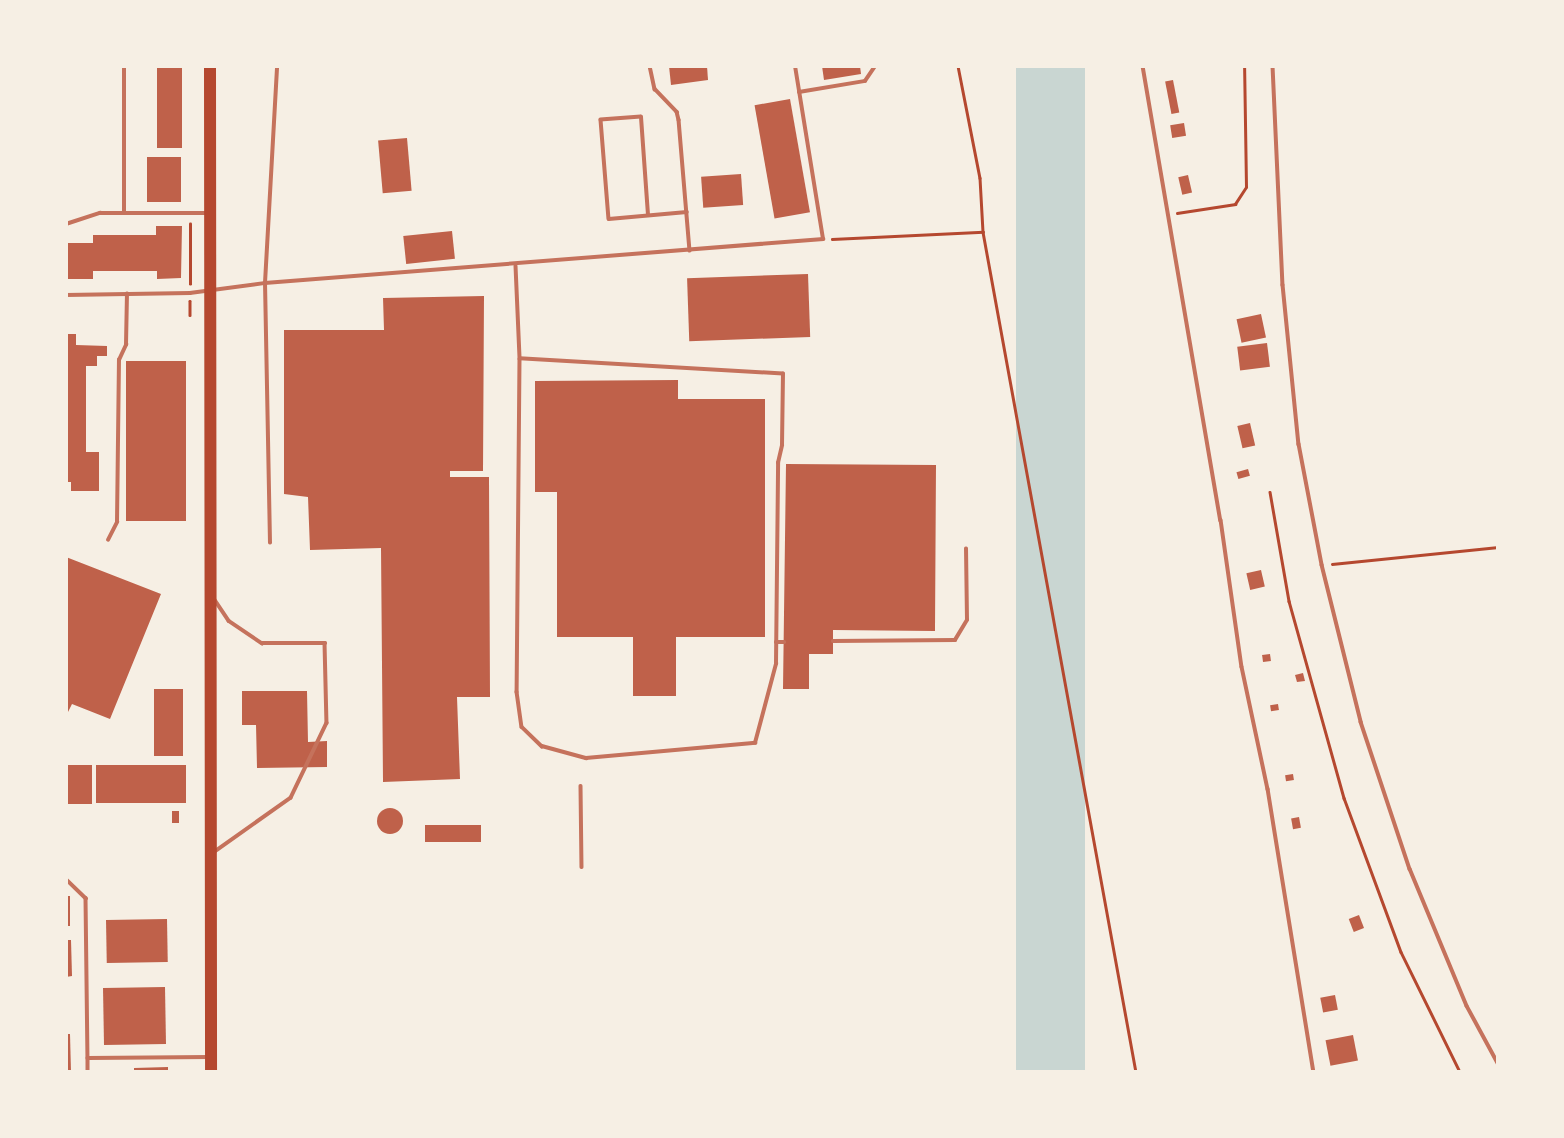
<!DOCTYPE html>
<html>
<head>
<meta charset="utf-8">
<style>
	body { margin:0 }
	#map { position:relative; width:1564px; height:1138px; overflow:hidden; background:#f6efe4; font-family:"Playfair Display",serif }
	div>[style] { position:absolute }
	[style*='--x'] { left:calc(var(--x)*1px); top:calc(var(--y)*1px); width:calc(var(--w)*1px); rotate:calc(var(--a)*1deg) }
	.water>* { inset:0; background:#c9d6d2; transform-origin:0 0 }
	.building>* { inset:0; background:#bf614a; transform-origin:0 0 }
	.round { border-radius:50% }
	.path>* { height:2.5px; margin:-1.25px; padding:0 1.25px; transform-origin:1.25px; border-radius:1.25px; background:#b5482f }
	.service>* { height:3.5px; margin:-1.75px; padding:0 1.75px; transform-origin:1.75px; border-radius:1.75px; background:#c5725c }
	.primary>* { height:12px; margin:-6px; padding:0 6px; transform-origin:6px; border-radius:6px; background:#b5482f }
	span { translate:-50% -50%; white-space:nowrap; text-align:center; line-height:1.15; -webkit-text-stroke:5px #f6efe4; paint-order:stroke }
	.frame { position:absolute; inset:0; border:68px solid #f6efe4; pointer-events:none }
</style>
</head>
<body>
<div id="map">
	<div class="water">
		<i style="left:1016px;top:67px;width:69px;height:1019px"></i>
	</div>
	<div class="building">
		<i style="left:157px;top:66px;width:25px;height:82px"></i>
		<i style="clip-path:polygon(669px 66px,707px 66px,708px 80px,671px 85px)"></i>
		<i style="clip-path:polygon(822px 66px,860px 66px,861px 74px,824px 80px)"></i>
		<i style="left:1173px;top:80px;width:33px;height:8px;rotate:79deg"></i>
		<i style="left:790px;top:99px;width:115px;height:36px;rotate:80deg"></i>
		<i style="left:1184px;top:123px;width:13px;height:14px;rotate:81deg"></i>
		<i style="left:407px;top:138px;width:53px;height:29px;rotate:85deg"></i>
		<i style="left:147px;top:157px;width:34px;height:45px"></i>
		<i style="left:741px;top:174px;width:31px;height:40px;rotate:86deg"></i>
		<i style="left:1188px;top:175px;width:18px;height:10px;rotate:77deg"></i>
		<i style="clip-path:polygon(156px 226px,182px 226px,181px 278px,157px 279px,157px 271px,93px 271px,93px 279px,66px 279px,66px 243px,93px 243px,93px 235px,156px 235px)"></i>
		<i style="left:452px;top:231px;width:28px;height:49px;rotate:84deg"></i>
		<i style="left:808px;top:274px;width:63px;height:121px;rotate:88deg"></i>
		<i style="clip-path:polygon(484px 296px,483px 471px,450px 471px,450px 477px,489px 477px,490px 697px,457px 697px,460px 779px,383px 782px,381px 548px,310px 550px,308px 497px,284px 494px,284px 330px,384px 330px,383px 298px)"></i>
		<i style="left:1261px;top:314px;width:24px;height:25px;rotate:78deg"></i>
		<i style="clip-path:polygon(66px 334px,76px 334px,76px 345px,107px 346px,107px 356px,97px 356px,97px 366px,86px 366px,86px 452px,99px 452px,99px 491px,71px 491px,71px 482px,66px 482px)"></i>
		<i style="left:1267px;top:343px;width:24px;height:30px;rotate:83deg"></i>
		<i style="left:126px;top:361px;width:60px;height:160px"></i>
		<i style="clip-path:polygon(678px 380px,678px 399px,765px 399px,765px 637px,676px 637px,676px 696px,633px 696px,633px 637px,557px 637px,557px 492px,535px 492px,535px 381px)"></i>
		<i style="left:1250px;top:423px;width:23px;height:13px;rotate:77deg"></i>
		<i style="clip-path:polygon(786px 464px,936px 465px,935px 631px,833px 630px,833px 654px,809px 654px,809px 689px,783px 689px)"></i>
		<i style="left:1248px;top:469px;width:7px;height:12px;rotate:74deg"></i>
		<i style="clip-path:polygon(66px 557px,161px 594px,110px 719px,72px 704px,66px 716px)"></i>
		<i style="left:1261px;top:570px;width:17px;height:15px;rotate:77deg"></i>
		<i style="left:1270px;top:654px;width:7px;height:8px;rotate:82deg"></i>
		<i style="clip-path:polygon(1303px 673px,1305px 681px,1297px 682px,1295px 675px)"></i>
		<i style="left:154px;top:689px;width:29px;height:67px"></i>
		<i style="clip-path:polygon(242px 691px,307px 691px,308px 742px,327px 741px,327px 767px,257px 768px,256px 725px,242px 725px)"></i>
		<i style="left:1278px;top:704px;width:6px;height:8px;rotate:81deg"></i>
		<i style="left:66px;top:765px;width:26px;height:39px"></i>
		<i style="left:96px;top:765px;width:90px;height:38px"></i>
		<i style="left:1293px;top:774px;width:6px;height:8px;rotate:81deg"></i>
		<i class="round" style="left:377px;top:808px;width:26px;height:26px"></i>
		<i style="left:172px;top:811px;width:7px;height:12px"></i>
		<i style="left:1299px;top:817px;width:11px;height:8px;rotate:80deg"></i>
		<i style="left:481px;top:825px;width:17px;height:56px;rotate:90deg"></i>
		<i style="left:66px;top:896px;width:4px;height:30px"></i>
		<i style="left:1359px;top:915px;width:14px;height:11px;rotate:69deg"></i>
		<i style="left:167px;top:919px;width:43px;height:61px;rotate:89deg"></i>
		<i style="clip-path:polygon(66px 940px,71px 940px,72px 976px,66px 977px)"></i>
		<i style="left:165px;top:987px;width:57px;height:62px;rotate:89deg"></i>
		<i style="left:1335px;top:995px;width:15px;height:15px;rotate:79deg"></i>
		<i style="clip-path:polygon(66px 1034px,70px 1034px,71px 1072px,66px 1072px)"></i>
		<i style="left:1353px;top:1035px;width:26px;height:28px;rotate:79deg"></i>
		<i style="clip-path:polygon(168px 1067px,168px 1072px,134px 1072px,134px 1068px)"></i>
	</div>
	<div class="path">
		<i style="--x:958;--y:66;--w:114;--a:78.9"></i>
		<i style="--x:980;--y:178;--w:54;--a:86.8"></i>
		<i style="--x:1177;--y:213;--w:59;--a:-8.8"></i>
		<i style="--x:1235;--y:204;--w:20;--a:-57"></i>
		<i style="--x:1246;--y:187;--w:121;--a:-90.9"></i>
		<i style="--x:832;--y:239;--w:151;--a:-2.7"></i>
		<i style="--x:983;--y:232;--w:854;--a:79.68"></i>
		<i style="--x:190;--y:284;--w:60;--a:-90"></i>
		<i style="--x:190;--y:301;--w:14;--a:90"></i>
		<i style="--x:1270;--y:492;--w:111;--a:80.1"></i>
		<i style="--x:1289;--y:601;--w:205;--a:74.4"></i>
		<i style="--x:1344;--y:798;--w:164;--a:69.7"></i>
		<i style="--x:1401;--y:952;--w:134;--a:63.8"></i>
		<i style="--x:1332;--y:564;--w:167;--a:-5.8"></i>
	</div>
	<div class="service">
		<i style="--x:650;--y:66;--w:24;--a:78"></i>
		<i style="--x:655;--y:89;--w:32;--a:46"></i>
		<i style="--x:677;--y:112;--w:8;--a:76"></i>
		<i style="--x:679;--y:120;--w:131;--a:85.2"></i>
		<i style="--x:1143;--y:66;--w:461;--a:80.3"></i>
		<i style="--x:1221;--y:520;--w:148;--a:81.9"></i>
		<i style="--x:1242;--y:667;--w:125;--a:78"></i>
		<i style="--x:1268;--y:789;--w:287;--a:80.8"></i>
		<i style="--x:1273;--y:66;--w:219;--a:87.4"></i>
		<i style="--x:1283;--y:285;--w:160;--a:84.3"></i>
		<i style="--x:1299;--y:444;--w:123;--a:79.2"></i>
		<i style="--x:1322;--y:565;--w:162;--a:76"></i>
		<i style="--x:1361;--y:722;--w:155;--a:71.6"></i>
		<i style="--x:1410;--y:869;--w:148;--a:67.4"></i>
		<i style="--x:1467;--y:1006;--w:65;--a:61.5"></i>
		<i style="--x:799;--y:92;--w:67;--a:-9.5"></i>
		<i style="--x:865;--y:81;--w:18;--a:-56"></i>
		<i style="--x:124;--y:213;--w:147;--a:-90"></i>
		<i style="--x:648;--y:215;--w:98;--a:-94.1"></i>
		<i style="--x:641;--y:117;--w:40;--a:175.7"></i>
		<i style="--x:601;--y:120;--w:99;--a:85.4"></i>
		<i style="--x:609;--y:219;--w:78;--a:-5.1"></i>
		<i style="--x:66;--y:224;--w:36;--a:-18"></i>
		<i style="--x:100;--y:213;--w:108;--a:0"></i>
		<i style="--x:516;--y:266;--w:93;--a:87.5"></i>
		<i style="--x:520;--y:359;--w:333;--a:90.5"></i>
		<i style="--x:517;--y:692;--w:35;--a:82"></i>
		<i style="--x:522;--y:727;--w:28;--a:44"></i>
		<i style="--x:542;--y:746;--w:46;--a:15.3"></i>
		<i style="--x:586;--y:758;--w:170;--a:-5.1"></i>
		<i style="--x:755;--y:743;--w:82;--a:-75.1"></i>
		<i style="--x:776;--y:664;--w:201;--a:-89.4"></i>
		<i style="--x:778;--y:463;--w:18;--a:-77"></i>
		<i style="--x:782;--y:445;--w:71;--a:-89.2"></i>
		<i style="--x:783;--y:374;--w:263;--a:-176.7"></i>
		<i style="--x:66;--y:295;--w:124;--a:-0.9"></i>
		<i style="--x:190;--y:293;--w:76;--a:-7.6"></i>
		<i style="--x:265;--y:283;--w:560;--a:-4.51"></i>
		<i style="--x:823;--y:239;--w:175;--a:-99.2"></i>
		<i style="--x:108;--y:540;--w:20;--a:-63"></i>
		<i style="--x:117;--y:522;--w:162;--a:-89.3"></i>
		<i style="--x:119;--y:360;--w:17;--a:-65"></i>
		<i style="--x:126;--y:345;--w:51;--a:-88.9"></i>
		<i style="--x:270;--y:543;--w:260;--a:-91.1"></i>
		<i style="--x:265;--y:283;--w:217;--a:-86.8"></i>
		<i style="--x:215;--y:600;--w:25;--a:56"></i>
		<i style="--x:229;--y:621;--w:40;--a:34"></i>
		<i style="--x:262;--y:643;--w:63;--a:0"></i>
		<i style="--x:325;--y:643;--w:80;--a:88.6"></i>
		<i style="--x:327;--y:723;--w:83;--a:115.6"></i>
		<i style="--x:291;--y:798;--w:93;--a:144.6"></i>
		<i style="--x:833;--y:641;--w:122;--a:-0.5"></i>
		<i style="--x:955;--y:640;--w:23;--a:-59"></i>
		<i style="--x:967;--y:620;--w:71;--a:-90.8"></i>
		<i style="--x:776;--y:642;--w:8;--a:0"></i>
		<i style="--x:581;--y:786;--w:81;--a:89.3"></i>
		<i style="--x:66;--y:879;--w:28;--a:44"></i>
		<i style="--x:86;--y:898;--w:160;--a:89.3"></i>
		<i style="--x:88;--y:1058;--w:121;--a:-0.5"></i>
		<i style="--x:88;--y:1058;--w:14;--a:90"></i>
	</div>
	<div class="primary">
		<i style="--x:210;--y:66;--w:1006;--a:89.94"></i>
	</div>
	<div class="frame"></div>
</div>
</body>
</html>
